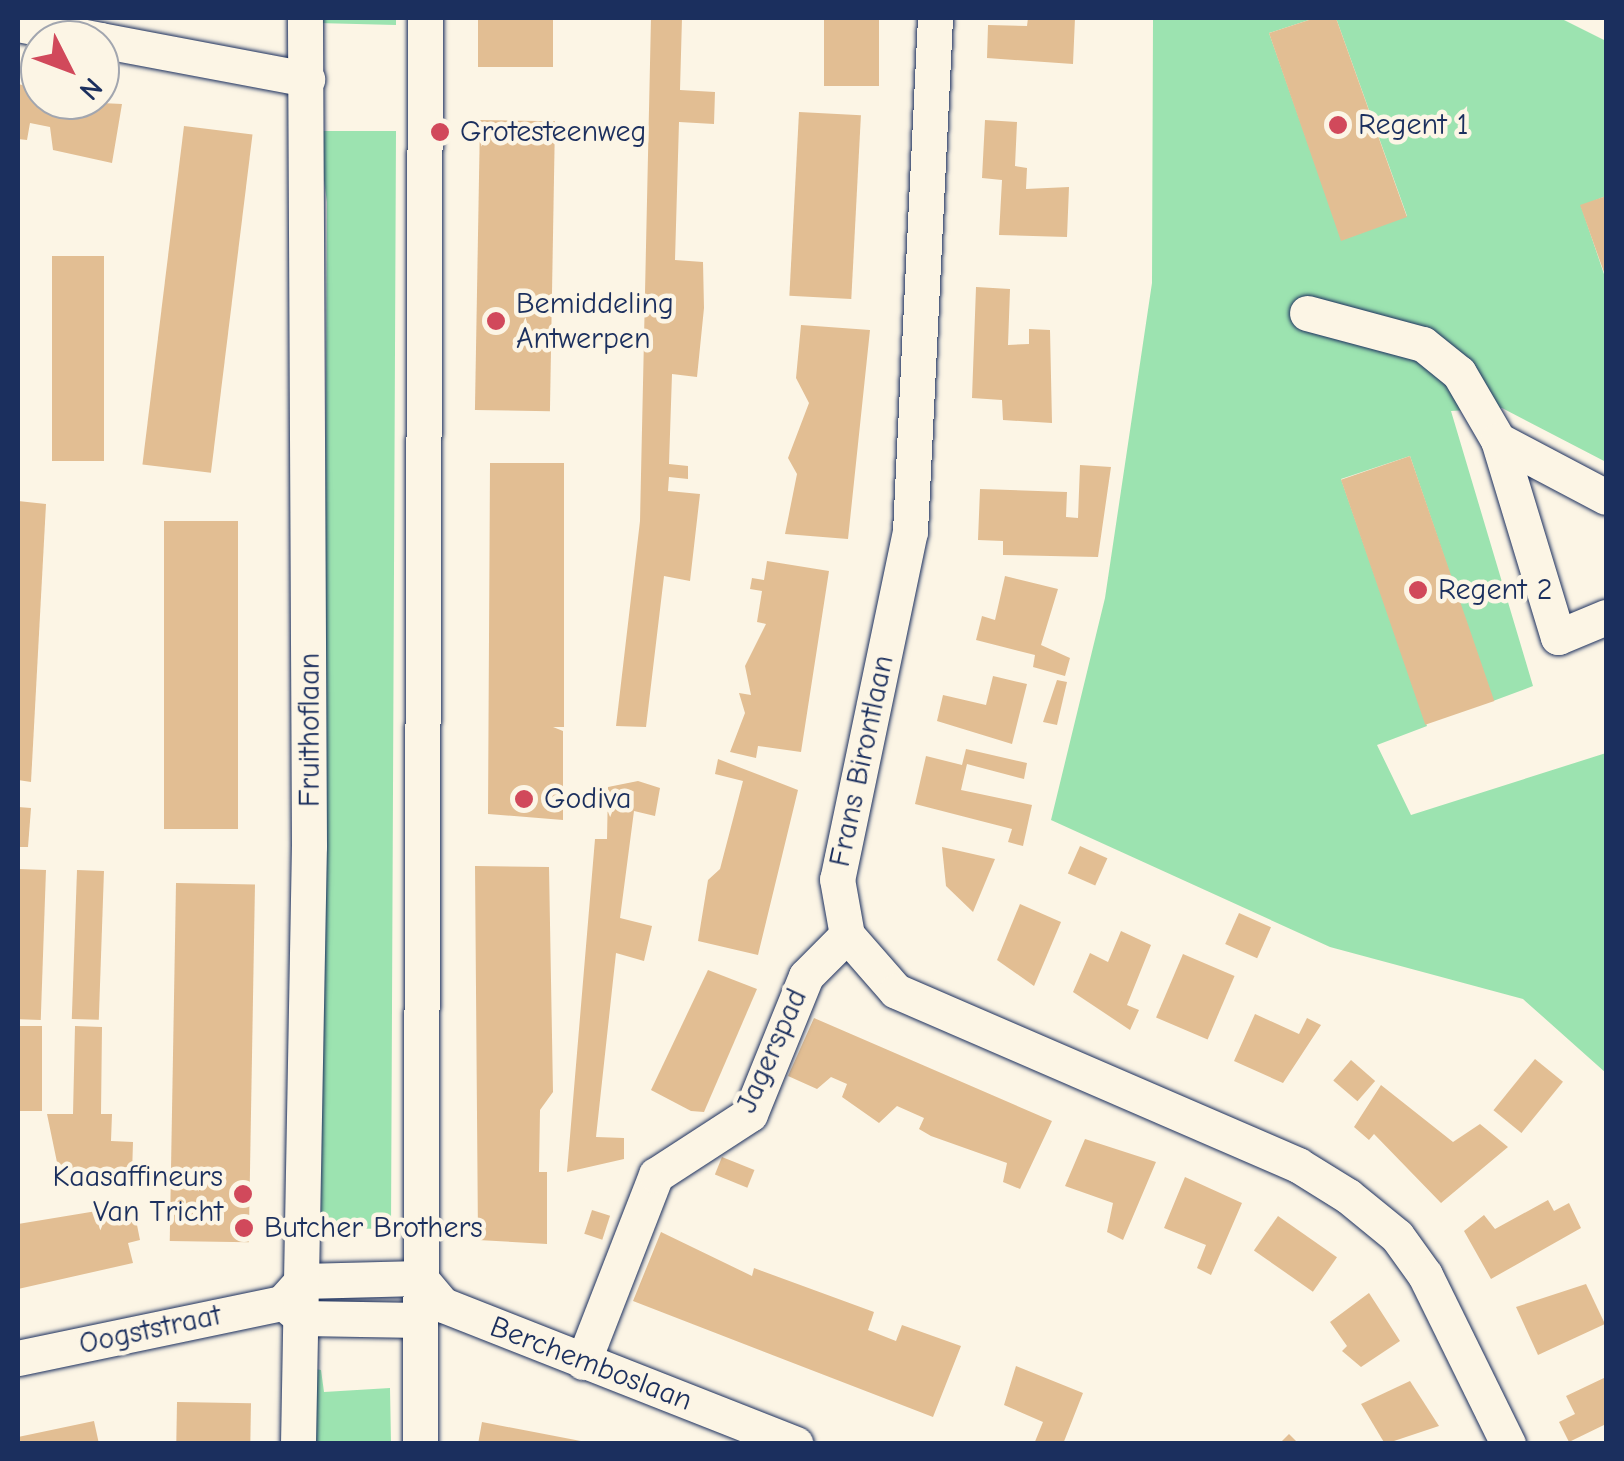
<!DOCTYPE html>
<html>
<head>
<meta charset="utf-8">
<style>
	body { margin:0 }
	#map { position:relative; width:1624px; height:1461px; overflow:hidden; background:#fcf5e5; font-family:"Comic Neue",sans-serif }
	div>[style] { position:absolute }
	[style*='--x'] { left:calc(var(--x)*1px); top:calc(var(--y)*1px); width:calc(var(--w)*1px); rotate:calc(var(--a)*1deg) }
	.green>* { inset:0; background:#9ce3b0 }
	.building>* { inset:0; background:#e2be93; transform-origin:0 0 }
	.roads { filter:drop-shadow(0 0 2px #1b2f5e) drop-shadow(0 0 2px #1b2f5e) }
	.minor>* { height:35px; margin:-17.5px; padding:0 17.5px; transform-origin:17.5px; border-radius:17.5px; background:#fcf5e5 }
	.dots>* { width:28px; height:28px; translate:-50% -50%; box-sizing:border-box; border:5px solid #fcf5e5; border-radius:50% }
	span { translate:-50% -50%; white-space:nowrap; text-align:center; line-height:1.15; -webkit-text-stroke:9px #fcf5e5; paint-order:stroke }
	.poi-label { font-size:30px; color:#1b2f5e }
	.left { translate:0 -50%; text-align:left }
	.right { translate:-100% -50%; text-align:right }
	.street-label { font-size:30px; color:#1b2f5e }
	.frame { position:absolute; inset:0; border:20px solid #1b2f5e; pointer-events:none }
	.north { position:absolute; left:20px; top:20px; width:100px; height:100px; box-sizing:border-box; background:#fcf5e5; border:2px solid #a2a6af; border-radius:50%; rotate:132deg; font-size:28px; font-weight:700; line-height:40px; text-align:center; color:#1b2f5e }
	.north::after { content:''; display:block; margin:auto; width:35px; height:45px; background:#d1495b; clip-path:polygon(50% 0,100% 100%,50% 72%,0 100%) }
</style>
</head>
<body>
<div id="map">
	<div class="green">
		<i style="clip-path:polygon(317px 18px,396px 18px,396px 25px,317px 23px)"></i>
		<i style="clip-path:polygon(1153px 18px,1315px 18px,1269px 33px,1342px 240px,1407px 216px,1336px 18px,1560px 18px,1606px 41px,1606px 196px,1581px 206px,1606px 280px,1606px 462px,1502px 408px,1451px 411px,1533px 686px,1493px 701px,1410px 456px,1341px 479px,1427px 726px,1377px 745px,1411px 815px,1606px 753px,1606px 1073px,1523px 999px,1330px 947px,1051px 820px,1105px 598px,1152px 283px)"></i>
		<i style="clip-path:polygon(317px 131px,396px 131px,391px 1229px,321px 1228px,327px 202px)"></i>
		<i style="clip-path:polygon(306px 1367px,321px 1370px,324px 1392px,390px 1388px,391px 1443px,314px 1443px)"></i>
	</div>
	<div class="building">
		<i style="left:478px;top:18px;width:75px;height:49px"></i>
		<i style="clip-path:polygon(651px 18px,682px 18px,680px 90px,715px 92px,714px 124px,679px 122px,675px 260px,703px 262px,704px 308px,697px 377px,672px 374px,669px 464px,688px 466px,688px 479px,669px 477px,668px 491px,700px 494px,690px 581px,664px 576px,646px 727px,616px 726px,640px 521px)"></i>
		<i style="left:824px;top:18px;width:55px;height:68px"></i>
		<i style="clip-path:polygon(1028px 18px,1075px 18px,1073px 64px,987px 58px,988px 25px,1027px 26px)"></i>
		<i style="clip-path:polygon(1315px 18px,1336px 18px,1407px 217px,1341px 241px,1269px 33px)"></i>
		<i style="clip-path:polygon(18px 84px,40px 89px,40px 100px,122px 104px,112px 163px,53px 150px,50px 127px,30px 123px,27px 140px,18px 139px)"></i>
		<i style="left:799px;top:112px;width:62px;height:184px;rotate:3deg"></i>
		<i style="left:480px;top:120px;width:75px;height:290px;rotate:1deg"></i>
		<i style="clip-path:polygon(985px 120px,1017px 122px,1015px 166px,1027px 168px,1026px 189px,1069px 187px,1067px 237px,999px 235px,1002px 180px,982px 178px)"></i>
		<i style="left:184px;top:126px;width:69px;height:341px;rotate:7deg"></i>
		<i style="clip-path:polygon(1606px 196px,1606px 278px,1580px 205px)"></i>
		<i style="left:52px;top:256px;width:52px;height:205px"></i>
		<i style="clip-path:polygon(976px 287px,1010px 289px,1008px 345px,1029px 344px,1029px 329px,1050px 330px,1052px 423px,1003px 420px,1002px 400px,972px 398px)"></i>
		<i style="clip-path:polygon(801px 325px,870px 330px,848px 539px,785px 534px,797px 474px,788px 458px,809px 403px,796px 378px)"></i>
		<i style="left:1410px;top:456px;width:259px;height:73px;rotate:71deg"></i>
		<i style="clip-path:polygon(490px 463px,564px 463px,564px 727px,553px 727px,563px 731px,563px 820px,488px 814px)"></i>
		<i style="clip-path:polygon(1080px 465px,1111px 467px,1098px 557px,1003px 555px,1003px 541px,978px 540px,980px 489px,1067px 492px,1066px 517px,1078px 518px)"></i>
		<i style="clip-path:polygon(18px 501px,46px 504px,31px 782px,18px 780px)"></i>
		<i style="left:164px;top:521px;width:74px;height:308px"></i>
		<i style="clip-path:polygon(767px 561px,829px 571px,801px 752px,758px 746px,756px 758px,730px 752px,745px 713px,739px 693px,751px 695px,745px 666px,766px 624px,757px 622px,762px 591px,750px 589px,752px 578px,764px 580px)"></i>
		<i style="clip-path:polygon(1005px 576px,1058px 589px,1041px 645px,1070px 658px,1065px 676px,1033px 667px,1035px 655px,976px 640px,982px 616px,995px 620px)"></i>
		<i style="clip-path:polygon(993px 676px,1027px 684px,1012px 744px,937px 721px,943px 695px,986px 705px)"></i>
		<i style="clip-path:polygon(1057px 680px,1067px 682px,1057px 725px,1043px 722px)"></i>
		<i style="clip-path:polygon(966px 749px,1027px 763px,1024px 779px,967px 764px,961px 790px,1032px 805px,1023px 846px,1008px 842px,1012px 829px,915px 804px,926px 756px,962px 765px)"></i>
		<i style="clip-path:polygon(718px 759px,798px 790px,758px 955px,698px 941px,708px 880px,720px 869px,743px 781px,715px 774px)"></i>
		<i style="clip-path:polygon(638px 781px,660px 788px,655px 816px,634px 811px,620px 918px,652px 926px,644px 961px,616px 953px,596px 1137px,624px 1138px,624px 1159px,567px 1172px,595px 839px,607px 839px,608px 787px)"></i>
		<i style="clip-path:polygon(18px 807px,31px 808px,28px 847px,18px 847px)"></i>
		<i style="left:1080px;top:846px;width:30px;height:30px;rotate:24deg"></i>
		<i style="clip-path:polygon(942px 847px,995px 859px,973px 912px,946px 886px)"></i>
		<i style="clip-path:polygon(475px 866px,549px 867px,553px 1092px,540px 1110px,539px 1172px,547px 1172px,547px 1244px,478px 1240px)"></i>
		<i style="left:18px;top:869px;width:28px;height:150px;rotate:2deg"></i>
		<i style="left:77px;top:870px;width:27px;height:149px;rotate:2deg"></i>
		<i style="left:176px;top:883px;width:79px;height:358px;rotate:1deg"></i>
		<i style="clip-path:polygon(1020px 904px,1061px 922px,1034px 986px,997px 960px)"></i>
		<i style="left:1239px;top:913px;width:35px;height:34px;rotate:24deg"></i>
		<i style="clip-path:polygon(1121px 931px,1151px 945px,1127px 1005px,1139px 1010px,1130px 1030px,1073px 992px,1090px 953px,1108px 962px)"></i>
		<i style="left:1183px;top:954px;width:56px;height:69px;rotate:23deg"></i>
		<i style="clip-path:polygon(708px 970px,757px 989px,704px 1112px,691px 1111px,651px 1090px)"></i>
		<i style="clip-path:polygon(1255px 1014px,1299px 1034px,1307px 1018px,1321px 1025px,1283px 1083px,1234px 1061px)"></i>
		<i style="clip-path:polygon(814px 1018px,1052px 1121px,1020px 1189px,1003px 1182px,1007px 1163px,931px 1136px,919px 1129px,924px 1118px,897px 1106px,879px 1123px,842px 1097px,847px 1084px,831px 1077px,817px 1089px,788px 1076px)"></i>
		<i style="left:18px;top:1026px;width:24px;height:85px"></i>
		<i style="clip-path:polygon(75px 1026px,102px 1027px,101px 1114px,112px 1114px,111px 1141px,133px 1142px,132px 1174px,59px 1172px,47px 1114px,73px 1114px)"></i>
		<i style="left:1535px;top:1059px;width:36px;height:66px;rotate:39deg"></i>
		<i style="left:1351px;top:1060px;width:32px;height:27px;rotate:41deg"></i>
		<i style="clip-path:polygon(1381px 1085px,1453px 1142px,1480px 1124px,1508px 1147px,1441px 1203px,1374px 1134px,1369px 1140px,1354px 1127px)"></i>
		<i style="clip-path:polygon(1085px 1139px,1156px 1162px,1123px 1240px,1107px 1232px,1113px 1203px,1065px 1186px)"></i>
		<i style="left:722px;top:1157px;width:35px;height:19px;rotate:22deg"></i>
		<i style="clip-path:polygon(1185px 1177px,1242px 1203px,1211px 1275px,1197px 1268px,1206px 1245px,1164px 1228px)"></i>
		<i style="clip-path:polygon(1548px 1200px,1554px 1211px,1569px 1203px,1581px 1228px,1491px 1279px,1464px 1231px,1484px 1215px,1495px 1229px)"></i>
		<i style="clip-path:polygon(133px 1205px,140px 1240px,128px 1243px,133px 1263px,18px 1289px,18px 1224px)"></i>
		<i style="left:592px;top:1210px;width:19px;height:25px;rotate:18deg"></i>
		<i style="left:1278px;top:1216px;width:72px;height:42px;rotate:35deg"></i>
		<i style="clip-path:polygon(661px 1232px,752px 1276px,754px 1268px,874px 1312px,868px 1330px,896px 1341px,902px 1325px,961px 1346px,933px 1417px,633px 1301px)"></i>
		<i style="clip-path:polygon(1586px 1284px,1605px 1324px,1538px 1355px,1516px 1307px)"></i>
		<i style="clip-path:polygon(1369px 1293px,1400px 1341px,1361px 1367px,1342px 1351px,1347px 1346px,1330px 1322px)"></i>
		<i style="clip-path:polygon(1016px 1366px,1083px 1393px,1063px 1444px,1034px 1444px,1043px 1422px,1004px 1405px)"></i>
		<i style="clip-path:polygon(1606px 1377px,1606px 1424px,1569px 1442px,1559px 1422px,1575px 1414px,1566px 1396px)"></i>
		<i style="clip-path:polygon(1410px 1381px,1439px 1426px,1385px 1444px,1361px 1404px)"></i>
		<i style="left:177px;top:1402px;width:74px;height:42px;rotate:1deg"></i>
		<i style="clip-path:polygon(94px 1421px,99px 1444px,18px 1444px,18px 1437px)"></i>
		<i style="clip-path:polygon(482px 1422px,586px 1442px,586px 1444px,478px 1444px)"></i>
		<i style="clip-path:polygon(1289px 1434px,1299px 1444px,1279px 1444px)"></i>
	</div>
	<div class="roads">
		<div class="minor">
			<i style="--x:935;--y:18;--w:514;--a:92.79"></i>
			<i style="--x:910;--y:531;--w:356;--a:101.8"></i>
			<i style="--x:837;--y:879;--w:57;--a:79.9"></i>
			<i style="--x:847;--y:935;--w:74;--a:48.8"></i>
			<i style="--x:896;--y:991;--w:438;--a:23.4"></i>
			<i style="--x:1298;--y:1165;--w:59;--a:31.8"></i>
			<i style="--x:1348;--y:1196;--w:63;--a:39.2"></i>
			<i style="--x:1397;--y:1236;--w:48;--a:54.3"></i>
			<i style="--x:1425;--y:1275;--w:188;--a:63.8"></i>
			<i style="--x:18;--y:24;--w:84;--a:11"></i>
			<i style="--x:100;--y:40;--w:211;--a:10.7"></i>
			<i style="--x:1307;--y:313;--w:120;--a:15"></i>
			<i style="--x:1423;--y:344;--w:46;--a:38.9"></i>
			<i style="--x:1459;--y:373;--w:78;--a:59.8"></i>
			<i style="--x:1498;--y:440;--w:206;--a:73.1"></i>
			<i style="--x:1558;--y:637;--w:52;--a:-22.6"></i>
			<i style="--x:1498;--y:440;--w:122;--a:27.8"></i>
			<i style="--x:420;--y:1278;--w:35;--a:50"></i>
			<i style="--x:443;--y:1305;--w:379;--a:21.5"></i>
			<i style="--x:286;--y:1305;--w:21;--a:39"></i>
			<i style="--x:302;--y:1318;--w:118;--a:1"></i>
			<i style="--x:18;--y:1358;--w:270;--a:-11.8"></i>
			<i style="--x:282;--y:1303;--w:30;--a:-48"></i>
			<i style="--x:302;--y:1281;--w:118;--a:-1.5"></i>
			<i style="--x:583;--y:1362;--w:201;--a:-68.7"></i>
			<i style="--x:656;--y:1175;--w:112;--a:-33"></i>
			<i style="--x:750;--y:1114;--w:149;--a:-67.9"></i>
			<i style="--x:806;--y:976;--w:58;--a:-45"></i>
			<i style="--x:298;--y:1444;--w:598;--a:-88.95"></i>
			<i style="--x:309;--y:846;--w:828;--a:-90.28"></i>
			<i style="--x:420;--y:1444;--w:1426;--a:-89.8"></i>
		</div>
	</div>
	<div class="dots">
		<i style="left:1338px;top:125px;background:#d1495b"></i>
		<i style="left:440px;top:132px;background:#d1495b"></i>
		<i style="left:496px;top:321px;background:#d1495b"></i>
		<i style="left:1418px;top:590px;background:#d1495b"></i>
		<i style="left:524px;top:799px;background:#d1495b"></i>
		<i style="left:243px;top:1194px;background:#d1495b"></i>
		<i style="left:244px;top:1228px;background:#d1495b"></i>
	</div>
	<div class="poi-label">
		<span class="left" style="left:1358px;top:125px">Regent 1</span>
		<span class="left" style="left:460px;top:132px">Grotesteenweg</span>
		<span class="left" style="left:516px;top:321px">Bemiddeling<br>Antwerpen</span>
		<span class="left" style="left:1438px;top:590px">Regent 2</span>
		<span class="left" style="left:544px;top:799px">Godiva</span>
		<span class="right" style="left:223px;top:1194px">Kaasaffineurs<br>Van Tricht</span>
		<span class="left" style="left:264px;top:1228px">Butcher Brothers</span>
	</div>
	<div class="street-label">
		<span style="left:310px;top:730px;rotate:-90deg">Fruithoflaan</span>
		<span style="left:862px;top:761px;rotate:-78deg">Frans Birontlaan</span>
		<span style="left:772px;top:1051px;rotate:-66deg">Jagerspad</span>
		<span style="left:150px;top:1330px;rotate:-12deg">Oogststraat</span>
		<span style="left:591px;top:1364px;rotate:21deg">Berchemboslaan</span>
	</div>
	<div class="frame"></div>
	<div class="north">N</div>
</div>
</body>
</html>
